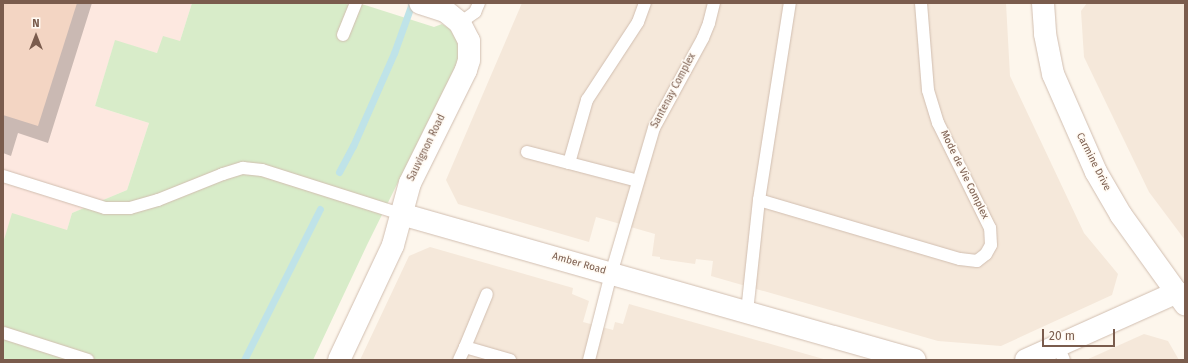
<!DOCTYPE html>
<html>
<head>
<meta charset="utf-8">
<style>
	body { margin:0 }
	#map { position:relative; width:1188px; height:363px; overflow:hidden; background:#fdf6ec; font-family:"Fira Sans",sans-serif }
	div>[style] { position:absolute }
	[style*='--x'] { left:calc(var(--x)*1px); top:calc(var(--y)*1px); width:calc(var(--w)*1px); rotate:calc(var(--a)*1deg) }
	.residential>* { inset:0; background:#f5e8da }
	.commercial>* { inset:0; background:#fde8e0 }
	.green>* { inset:0; background:#d8ecc9 }
	.shadow>* { inset:0; background:#0003 }
	.stream>* { height:7px; margin:-3.5px; padding:0 3.5px; transform-origin:3.5px; border-radius:3.5px; background:#bfe3e8 }
	.building>* { inset:0; background:#f3d5c3 }
	.roads { filter:drop-shadow(0 0 1px #d1beb0) drop-shadow(0 0 1px #d1beb0) }
	.service>* { height:12px; margin:-6px; padding:0 6px; transform-origin:6px; border-radius:6px; background:#fff }
	.minor>* { height:22px; margin:-11px; padding:0 11px; transform-origin:11px; border-radius:11px; background:#fff }
	span { translate:-50% -50%; white-space:nowrap; text-align:center; line-height:1.15; -webkit-text-stroke:3px #fffaf3; paint-order:stroke }
	.street-label { font-size:10px; color:#7a5c4d }
	.frame { position:absolute; inset:0; border:4px solid #7a5c4d; pointer-events:none }
	.north { position:absolute; left:16px; top:16px; width:40px; height:40px; -webkit-text-stroke:3px #fffaf3; paint-order:stroke; rotate:0deg; font-size:11px; font-weight:700; line-height:16px; text-align:center; color:#7a5c4d }
	.north::after { content:''; display:block; margin:auto; width:14px; height:18px; background:#7a5c4d; clip-path:polygon(50% 0,100% 100%,50% 72%,0 100%) }
	.scale { position:absolute; left:1042px; top:329px; width:73px; height:18px; box-sizing:border-box; border:2px solid #7a5c4d; border-top:0; padding-left:5px; font-size:12px; line-height:14px; white-space:nowrap; color:#7a5c4d; -webkit-text-stroke:3px #fffaf3; paint-order:stroke }
</style>
</head>
<body>
<div id="map">
	<div class="residential">
		<i style="clip-path:polygon(522px 3px,1006px 3px,1010px 76px,1084px 233px,1118px 274px,1112px 295px,1001px 346px,938px 341px,711px 276px,713px 261px,696px 259px,695px 264px,660px 259px,660px 257px,652px 256px,655px 234px,596px 217px,589px 242px,458px 204px,446px 180px)"></i>
		<i style="clip-path:polygon(1087px 3px,1185px 3px,1185px 240px,1149px 192px,1084px 57px,1081px 11px)"></i>
		<i style="clip-path:polygon(430px 247px,573px 288px,572px 294px,589px 301px,583px 322px,613px 330px,615px 322px,623px 324px,629px 304px,827px 360px,360px 360px,409px 256px)"></i>
		<i style="clip-path:polygon(1144px 334px,1168px 341px,1179px 360px,1086px 360px)"></i>
	</div>
	<div class="commercial">
		<i style="clip-path:polygon(3px 3px,192px 3px,180px 41px,157px 53px,115px 41px,95px 106px,149px 123px,127px 190px,72px 213px,67px 230px,3px 243px)"></i>
	</div>
	<div class="green">
		<i style="clip-path:polygon(192px 3px,342px 3px,350px 5px,365px 5px,434px 27px,442px 24px,450px 29px,457px 41px,459px 52px,457px 63px,367px 245px,313px 360px,3px 360px,3px 243px,12px 213px,67px 230px,72px 213px,127px 190px,149px 123px,95px 106px,115px 40px,157px 53px,163px 36px,180px 41px)"></i>
	</div>
	<div class="shadow">
		<i style="clip-path:polygon(3px 3px,92px 3px,48px 143px,18px 133px,11px 156px,3px 153px)"></i>
	</div>
	<div class="stream">
		<i style="--x:339;--y:172;--w:30;--a:-62"></i>
		<i style="--x:353;--y:146;--w:102;--a:-66.2"></i>
		<i style="--x:394;--y:53;--w:53;--a:-70.2"></i>
		<i style="--x:244;--y:360;--w:169;--a:-63.3"></i>
	</div>
	<div class="building">
		<i style="clip-path:polygon(3px 3px,77px 3px,38px 126px,3px 115px)"></i>
	</div>
	<div class="roads">
		<div class="service">
			<i style="--x:460;--y:23;--w:19;--a:-36"></i>
			<i style="--x:475;--y:12;--w:10;--a:-66"></i>
			<i style="--x:343;--y:35;--w:35;--a:-68"></i>
			<i style="--x:527;--y:152;--w:43;--a:14.7"></i>
			<i style="--x:569;--y:163;--w:66;--a:-74.1"></i>
			<i style="--x:587;--y:100;--w:93;--a:-56.8"></i>
			<i style="--x:638;--y:22;--w:20;--a:-70"></i>
			<i style="--x:569;--y:163;--w:71;--a:14.6"></i>
			<i style="--x:3;--y:176;--w:107;--a:17.4"></i>
			<i style="--x:105;--y:208;--w:25;--a:0"></i>
			<i style="--x:130;--y:208;--w:29;--a:-16"></i>
			<i style="--x:158;--y:200;--w:70;--a:-21.8"></i>
			<i style="--x:223;--y:174;--w:21;--a:-17"></i>
			<i style="--x:243;--y:168;--w:19;--a:6"></i>
			<i style="--x:262;--y:170;--w:146;--a:17.6"></i>
			<i style="--x:759;--y:200;--w:209;--a:16.4"></i>
			<i style="--x:960;--y:259;--w:17;--a:7"></i>
			<i style="--x:977;--y:261;--w:11;--a:-38"></i>
			<i style="--x:986;--y:254;--w:10;--a:-61"></i>
			<i style="--x:991;--y:245;--w:17;--a:-93"></i>
			<i style="--x:990;--y:228;--w:117;--a:-116.3"></i>
			<i style="--x:938;--y:123;--w:34;--a:-107"></i>
			<i style="--x:928;--y:90;--w:87;--a:-94.6"></i>
			<i style="--x:747;--y:312;--w:113;--a:-83.9"></i>
			<i style="--x:759;--y:200;--w:199;--a:-81.1"></i>
			<i style="--x:4;--y:333;--w:88;--a:17.8"></i>
			<i style="--x:1058;--y:346;--w:15;--a:67"></i>
			<i style="--x:465;--y:347;--w:57;--a:-67.5"></i>
			<i style="--x:459;--y:360;--w:14;--a:-65"></i>
			<i style="--x:465;--y:347;--w:47;--a:16.1"></i>
			<i style="--x:589;--y:360;--w:89;--a:-75.7"></i>
			<i style="--x:611;--y:274;--w:152;--a:-73.6"></i>
			<i style="--x:654;--y:128;--w:102;--a:-61.4"></i>
			<i style="--x:703;--y:38;--w:16;--a:-68"></i>
			<i style="--x:709;--y:23;--w:21;--a:-76"></i>
		</div>
		<div class="minor">
			<i style="--x:1043;--y:3;--w:31;--a:86"></i>
			<i style="--x:1045;--y:34;--w:41;--a:78.7"></i>
			<i style="--x:1053;--y:74;--w:107;--a:66.3"></i>
			<i style="--x:1096;--y:172;--w:50;--a:59.8"></i>
			<i style="--x:1121;--y:215;--w:110;--a:54.3"></i>
			<i style="--x:401;--y:214;--w:534;--a:15.86"></i>
			<i style="--x:339;--y:360;--w:127;--a:-64.8"></i>
			<i style="--x:393;--y:245;--w:64;--a:-74.7"></i>
			<i style="--x:410;--y:183;--w:126;--a:-63.6"></i>
			<i style="--x:466;--y:70;--w:10;--a:-73"></i>
			<i style="--x:469;--y:60;--w:19;--a:-90"></i>
			<i style="--x:469;--y:41;--w:20;--a:-117"></i>
			<i style="--x:460;--y:23;--w:19;--a:-141"></i>
			<i style="--x:445;--y:11;--w:26;--a:-162"></i>
			<i style="--x:1026;--y:360;--w:166;--a:-24.2"></i>
		</div>
	</div>
	<div class="street-label">
		<span style="left:674px;top:91px;rotate:-62deg">Santenay Complex</span>
		<span style="left:427px;top:148px;rotate:-64deg">Sauvignon Road</span>
		<span style="left:1093px;top:162px;rotate:63deg">Carmine Drive</span>
		<span style="left:964px;top:175px;rotate:64deg">Mode de Vie Complex</span>
		<span style="left:579px;top:264px;rotate:16deg">Amber Road</span>
	</div>
	<div class="frame"></div>
	<div class="north">N</div>
	<div class="scale">20 m</div>
</div>
</body>
</html>
